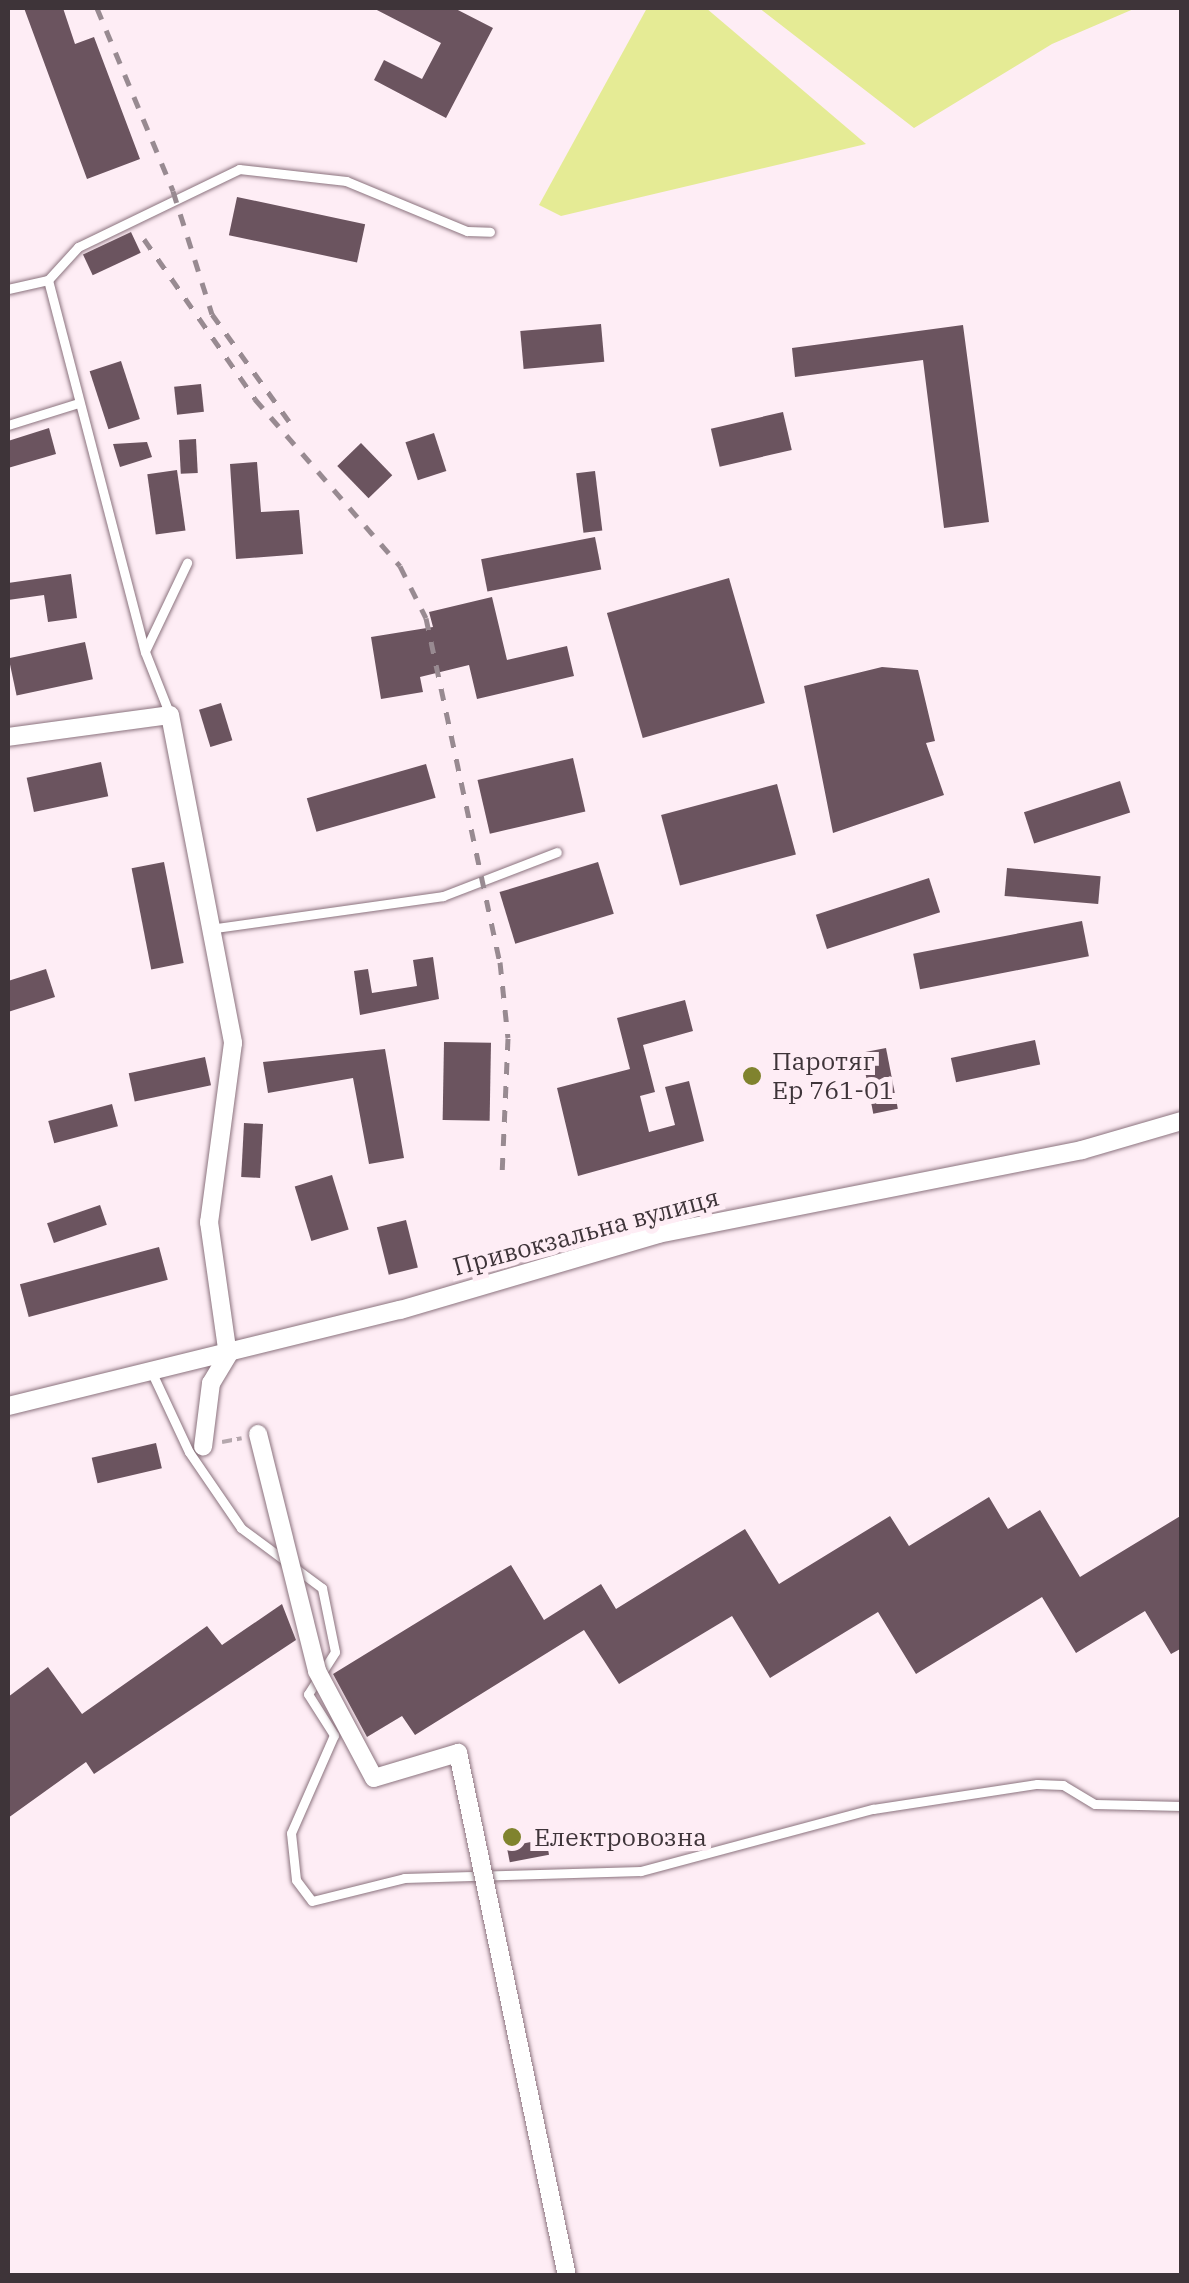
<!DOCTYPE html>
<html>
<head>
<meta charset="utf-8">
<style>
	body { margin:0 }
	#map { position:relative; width:1189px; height:2283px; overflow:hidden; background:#feedf5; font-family:"IBM Plex Serif",serif }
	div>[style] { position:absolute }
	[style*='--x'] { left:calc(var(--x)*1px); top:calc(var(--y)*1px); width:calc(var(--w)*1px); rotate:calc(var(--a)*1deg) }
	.green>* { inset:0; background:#e5eb95 }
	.building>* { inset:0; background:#6b545f; transform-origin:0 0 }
	.path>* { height:4px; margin-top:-2px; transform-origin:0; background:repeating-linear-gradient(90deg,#b5a7ad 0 10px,transparent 0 15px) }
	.roads { filter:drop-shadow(0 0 2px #8b737e) drop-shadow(0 0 2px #8b737e) }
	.lane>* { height:9px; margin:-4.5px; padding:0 4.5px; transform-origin:4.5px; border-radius:4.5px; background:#fff }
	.street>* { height:18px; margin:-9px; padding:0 9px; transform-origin:9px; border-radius:9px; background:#fff }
	.rail>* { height:5px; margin-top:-2.5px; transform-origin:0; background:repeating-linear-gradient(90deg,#988a91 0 12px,transparent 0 24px) }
	.bridges { filter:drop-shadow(0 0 2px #8b737e) drop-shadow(0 0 2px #8b737e) }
	.street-bridge>* { height:18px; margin:-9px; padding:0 9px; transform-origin:9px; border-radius:9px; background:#fff }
	.dots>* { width:28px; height:28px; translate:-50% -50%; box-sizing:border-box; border:5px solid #feedf5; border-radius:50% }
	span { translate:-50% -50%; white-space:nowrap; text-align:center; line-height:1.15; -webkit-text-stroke:10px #feedf5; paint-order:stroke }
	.poi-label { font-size:25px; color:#3e3439 }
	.left { translate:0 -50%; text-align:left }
	.street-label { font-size:25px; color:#3e3439 }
	.frame { position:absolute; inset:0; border:10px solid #3e3439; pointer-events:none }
</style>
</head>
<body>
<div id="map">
	<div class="green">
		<i style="clip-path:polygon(647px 8px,706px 8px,866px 144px,561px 216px,539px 205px)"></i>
		<i style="clip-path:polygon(759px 8px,1136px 8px,1052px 44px,914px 128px)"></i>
	</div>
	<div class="building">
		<i style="clip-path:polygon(24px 8px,63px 8px,75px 44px,94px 37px,140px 159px,87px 179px)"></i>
		<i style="clip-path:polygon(373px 8px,454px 8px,493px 28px,446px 118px,374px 80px,384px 60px,422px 79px,441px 43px)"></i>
		<i style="left:237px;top:197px;width:131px;height:39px;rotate:12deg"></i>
		<i style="left:131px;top:232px;width:23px;height:53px;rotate:65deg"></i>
		<i style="left:601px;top:324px;width:38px;height:81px;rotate:85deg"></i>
		<i style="clip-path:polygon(963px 325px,989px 522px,944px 528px,923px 360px,795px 377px,792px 348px)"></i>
		<i style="left:121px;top:361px;width:61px;height:33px;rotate:72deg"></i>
		<i style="left:201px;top:384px;width:28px;height:27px;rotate:84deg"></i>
		<i style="left:783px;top:412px;width:39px;height:74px;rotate:77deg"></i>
		<i style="clip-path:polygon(49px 428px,56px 454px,8px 468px,8px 441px)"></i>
		<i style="left:434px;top:433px;width:40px;height:30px;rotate:72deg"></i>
		<i style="left:196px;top:439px;width:34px;height:17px;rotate:87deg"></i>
		<i style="clip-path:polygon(147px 442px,152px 457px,120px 467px,113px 444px)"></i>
		<i style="left:361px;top:443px;width:45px;height:33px;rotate:46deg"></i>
		<i style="clip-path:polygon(257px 462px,261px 512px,299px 510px,303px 554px,236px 559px,230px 464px)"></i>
		<i style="left:177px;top:470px;width:61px;height:30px;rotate:82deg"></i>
		<i style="left:595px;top:471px;width:60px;height:19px;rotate:83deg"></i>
		<i style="left:595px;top:537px;width:33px;height:116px;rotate:79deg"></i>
		<i style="clip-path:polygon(71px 574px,77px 618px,48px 622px,44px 595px,8px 600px,8px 583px)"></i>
		<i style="left:729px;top:578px;width:130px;height:127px;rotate:74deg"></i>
		<i style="clip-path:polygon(492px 597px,507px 660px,567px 646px,574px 676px,477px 699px,469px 665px,420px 677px,423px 692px,381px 699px,371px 637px,433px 627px,429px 612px)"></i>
		<i style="left:85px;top:642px;width:38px;height:78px;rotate:78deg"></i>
		<i style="clip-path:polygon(882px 667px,918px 670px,935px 741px,926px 743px,944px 795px,833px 833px,804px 686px)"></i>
		<i style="left:221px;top:703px;width:39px;height:23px;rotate:73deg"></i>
		<i style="left:573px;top:758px;width:55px;height:98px;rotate:77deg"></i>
		<i style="left:101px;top:762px;width:35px;height:76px;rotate:78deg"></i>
		<i style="left:426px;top:764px;width:35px;height:124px;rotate:74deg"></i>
		<i style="left:1120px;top:781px;width:33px;height:101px;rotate:72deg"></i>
		<i style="left:777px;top:784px;width:73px;height:120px;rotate:75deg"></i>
		<i style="left:164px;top:862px;width:103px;height:33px;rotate:79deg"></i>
		<i style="left:598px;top:862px;width:54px;height:103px;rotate:73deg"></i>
		<i style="left:1007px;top:868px;width:94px;height:28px;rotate:5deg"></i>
		<i style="left:929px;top:878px;width:36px;height:119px;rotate:72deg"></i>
		<i style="left:1082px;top:921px;width:36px;height:172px;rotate:79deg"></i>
		<i style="clip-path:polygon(433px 957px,439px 999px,360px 1015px,354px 971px,368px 969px,372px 993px,417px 986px,413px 960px)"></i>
		<i style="clip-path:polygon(46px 969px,55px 997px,8px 1012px,8px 981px)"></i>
		<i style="clip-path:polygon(685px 1000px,693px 1031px,643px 1045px,655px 1092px,640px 1096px,649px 1132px,675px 1125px,665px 1087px,689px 1081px,704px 1141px,578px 1176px,557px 1088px,630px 1069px,617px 1018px)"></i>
		<i style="left:1035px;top:1040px;width:25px;height:86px;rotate:78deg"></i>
		<i style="left:444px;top:1042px;width:47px;height:78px;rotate:1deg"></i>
		<i style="left:886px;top:1048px;width:62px;height:25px;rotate:79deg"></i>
		<i style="clip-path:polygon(385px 1049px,404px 1158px,369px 1164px,353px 1078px,268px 1093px,263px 1062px)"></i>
		<i style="left:205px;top:1057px;width:29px;height:78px;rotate:78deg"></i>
		<i style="left:112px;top:1104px;width:23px;height:66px;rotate:75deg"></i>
		<i style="left:244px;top:1123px;width:19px;height:54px;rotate:3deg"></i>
		<i style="left:332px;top:1175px;width:57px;height:39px;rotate:73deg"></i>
		<i style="left:100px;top:1205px;width:21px;height:56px;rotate:71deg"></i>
		<i style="left:406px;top:1220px;width:49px;height:30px;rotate:76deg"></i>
		<i style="left:159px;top:1247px;width:34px;height:144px;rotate:75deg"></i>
		<i style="left:156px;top:1443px;width:26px;height:66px;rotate:77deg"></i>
		<i style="clip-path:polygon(989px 1497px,1008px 1529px,1040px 1510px,1080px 1577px,1182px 1515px,1182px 1648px,1171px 1654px,1145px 1611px,1076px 1653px,1042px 1597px,916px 1674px,878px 1612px,770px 1678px,732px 1616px,619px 1684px,584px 1630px,415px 1735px,402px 1716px,367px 1737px,333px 1674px,511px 1565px,544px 1620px,601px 1584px,616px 1609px,745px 1529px,779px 1584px,890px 1516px,909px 1546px)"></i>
		<i style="clip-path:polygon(282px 1604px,296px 1640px,94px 1774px,86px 1762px,8px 1818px,8px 1697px,48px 1667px,82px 1714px,207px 1626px,222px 1645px)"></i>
		<i style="left:546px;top:1839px;width:16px;height:40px;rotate:79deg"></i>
	</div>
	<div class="path">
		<i style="--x:222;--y:1442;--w:20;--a:-11"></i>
	</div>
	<div class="roads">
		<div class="lane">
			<i style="--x:48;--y:280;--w:384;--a:75.4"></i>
			<i style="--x:145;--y:652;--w:68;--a:68.4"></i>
			<i style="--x:8;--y:289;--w:41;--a:-12.7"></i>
			<i style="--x:48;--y:280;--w:45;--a:-47.7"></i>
			<i style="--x:78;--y:247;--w:179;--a:-25.8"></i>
			<i style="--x:239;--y:169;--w:108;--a:6.4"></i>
			<i style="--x:346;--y:181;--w:131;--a:22.5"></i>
			<i style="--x:467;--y:231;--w:23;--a:2"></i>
			<i style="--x:8;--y:425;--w:73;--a:-17.4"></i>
			<i style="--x:145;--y:651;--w:98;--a:-64.5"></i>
			<i style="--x:216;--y:928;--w:229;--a:-8"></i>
			<i style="--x:443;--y:896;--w:122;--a:-21.1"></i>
			<i style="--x:152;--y:1373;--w:87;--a:64.9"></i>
			<i style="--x:189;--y:1452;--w:92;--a:55.6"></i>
			<i style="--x:241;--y:1528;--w:101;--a:36.5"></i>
			<i style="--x:322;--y:1588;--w:65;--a:78.5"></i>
			<i style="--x:335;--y:1652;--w:50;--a:122.7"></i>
			<i style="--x:308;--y:1694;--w:49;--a:57.6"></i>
			<i style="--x:334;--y:1735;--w:107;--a:113.7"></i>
			<i style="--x:291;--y:1833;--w:47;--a:83.9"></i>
			<i style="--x:296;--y:1880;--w:26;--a:53"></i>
			<i style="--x:312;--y:1901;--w:95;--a:-14"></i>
			<i style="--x:404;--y:1878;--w:237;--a:-1.7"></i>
			<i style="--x:641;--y:1871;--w:240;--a:-15"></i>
			<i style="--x:873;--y:1809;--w:166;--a:-8.7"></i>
			<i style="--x:1037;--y:1784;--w:26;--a:2"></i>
			<i style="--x:1063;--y:1785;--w:37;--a:31"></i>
			<i style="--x:1095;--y:1804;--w:87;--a:1.3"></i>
		</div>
		<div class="street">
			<i style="--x:8;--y:737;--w:163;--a:-7.7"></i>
			<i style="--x:170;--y:715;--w:334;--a:79.1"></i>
			<i style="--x:233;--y:1043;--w:181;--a:97.6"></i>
			<i style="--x:209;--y:1222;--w:134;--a:81.9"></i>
			<i style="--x:228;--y:1355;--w:33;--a:121"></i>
			<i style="--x:211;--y:1383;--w:64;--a:97.1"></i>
			<i style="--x:8;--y:1406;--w:404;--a:-13.8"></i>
			<i style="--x:400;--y:1310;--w:269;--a:-16.4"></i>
			<i style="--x:658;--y:1234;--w:432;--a:-11.2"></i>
			<i style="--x:1082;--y:1150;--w:104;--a:-16.2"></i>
		</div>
	</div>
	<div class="rail">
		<i style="--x:97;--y:8;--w:198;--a:67.4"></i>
		<i style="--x:173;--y:191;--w:129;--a:72.4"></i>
		<i style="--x:212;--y:314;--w:132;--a:54.3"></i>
		<i style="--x:144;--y:239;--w:195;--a:55.2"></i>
		<i style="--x:255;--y:399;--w:221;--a:49"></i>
		<i style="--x:400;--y:566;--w:58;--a:63.4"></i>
		<i style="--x:426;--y:618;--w:352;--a:77.9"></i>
		<i style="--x:500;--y:962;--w:76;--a:84"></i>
		<i style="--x:508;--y:1038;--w:135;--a:92.5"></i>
	</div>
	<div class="bridges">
		<div class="street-bridge">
			<i style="--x:258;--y:1434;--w:244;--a:76"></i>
			<i style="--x:317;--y:1671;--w:121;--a:62"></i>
			<i style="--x:374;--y:1778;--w:88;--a:-16.6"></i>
			<i style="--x:458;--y:1753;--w:534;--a:78.23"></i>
		</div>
	</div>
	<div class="dots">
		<i style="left:752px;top:1076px;background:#80832e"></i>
		<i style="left:512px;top:1837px;background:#80832e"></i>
	</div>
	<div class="poi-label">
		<span class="left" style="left:772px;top:1076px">Паротяг<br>Ер 761-01</span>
		<span class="left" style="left:534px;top:1837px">Електровозна</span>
	</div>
	<div class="street-label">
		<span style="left:586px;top:1232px;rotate:-15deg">Привокзальна вулиця</span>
	</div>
	<div class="frame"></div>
</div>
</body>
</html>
